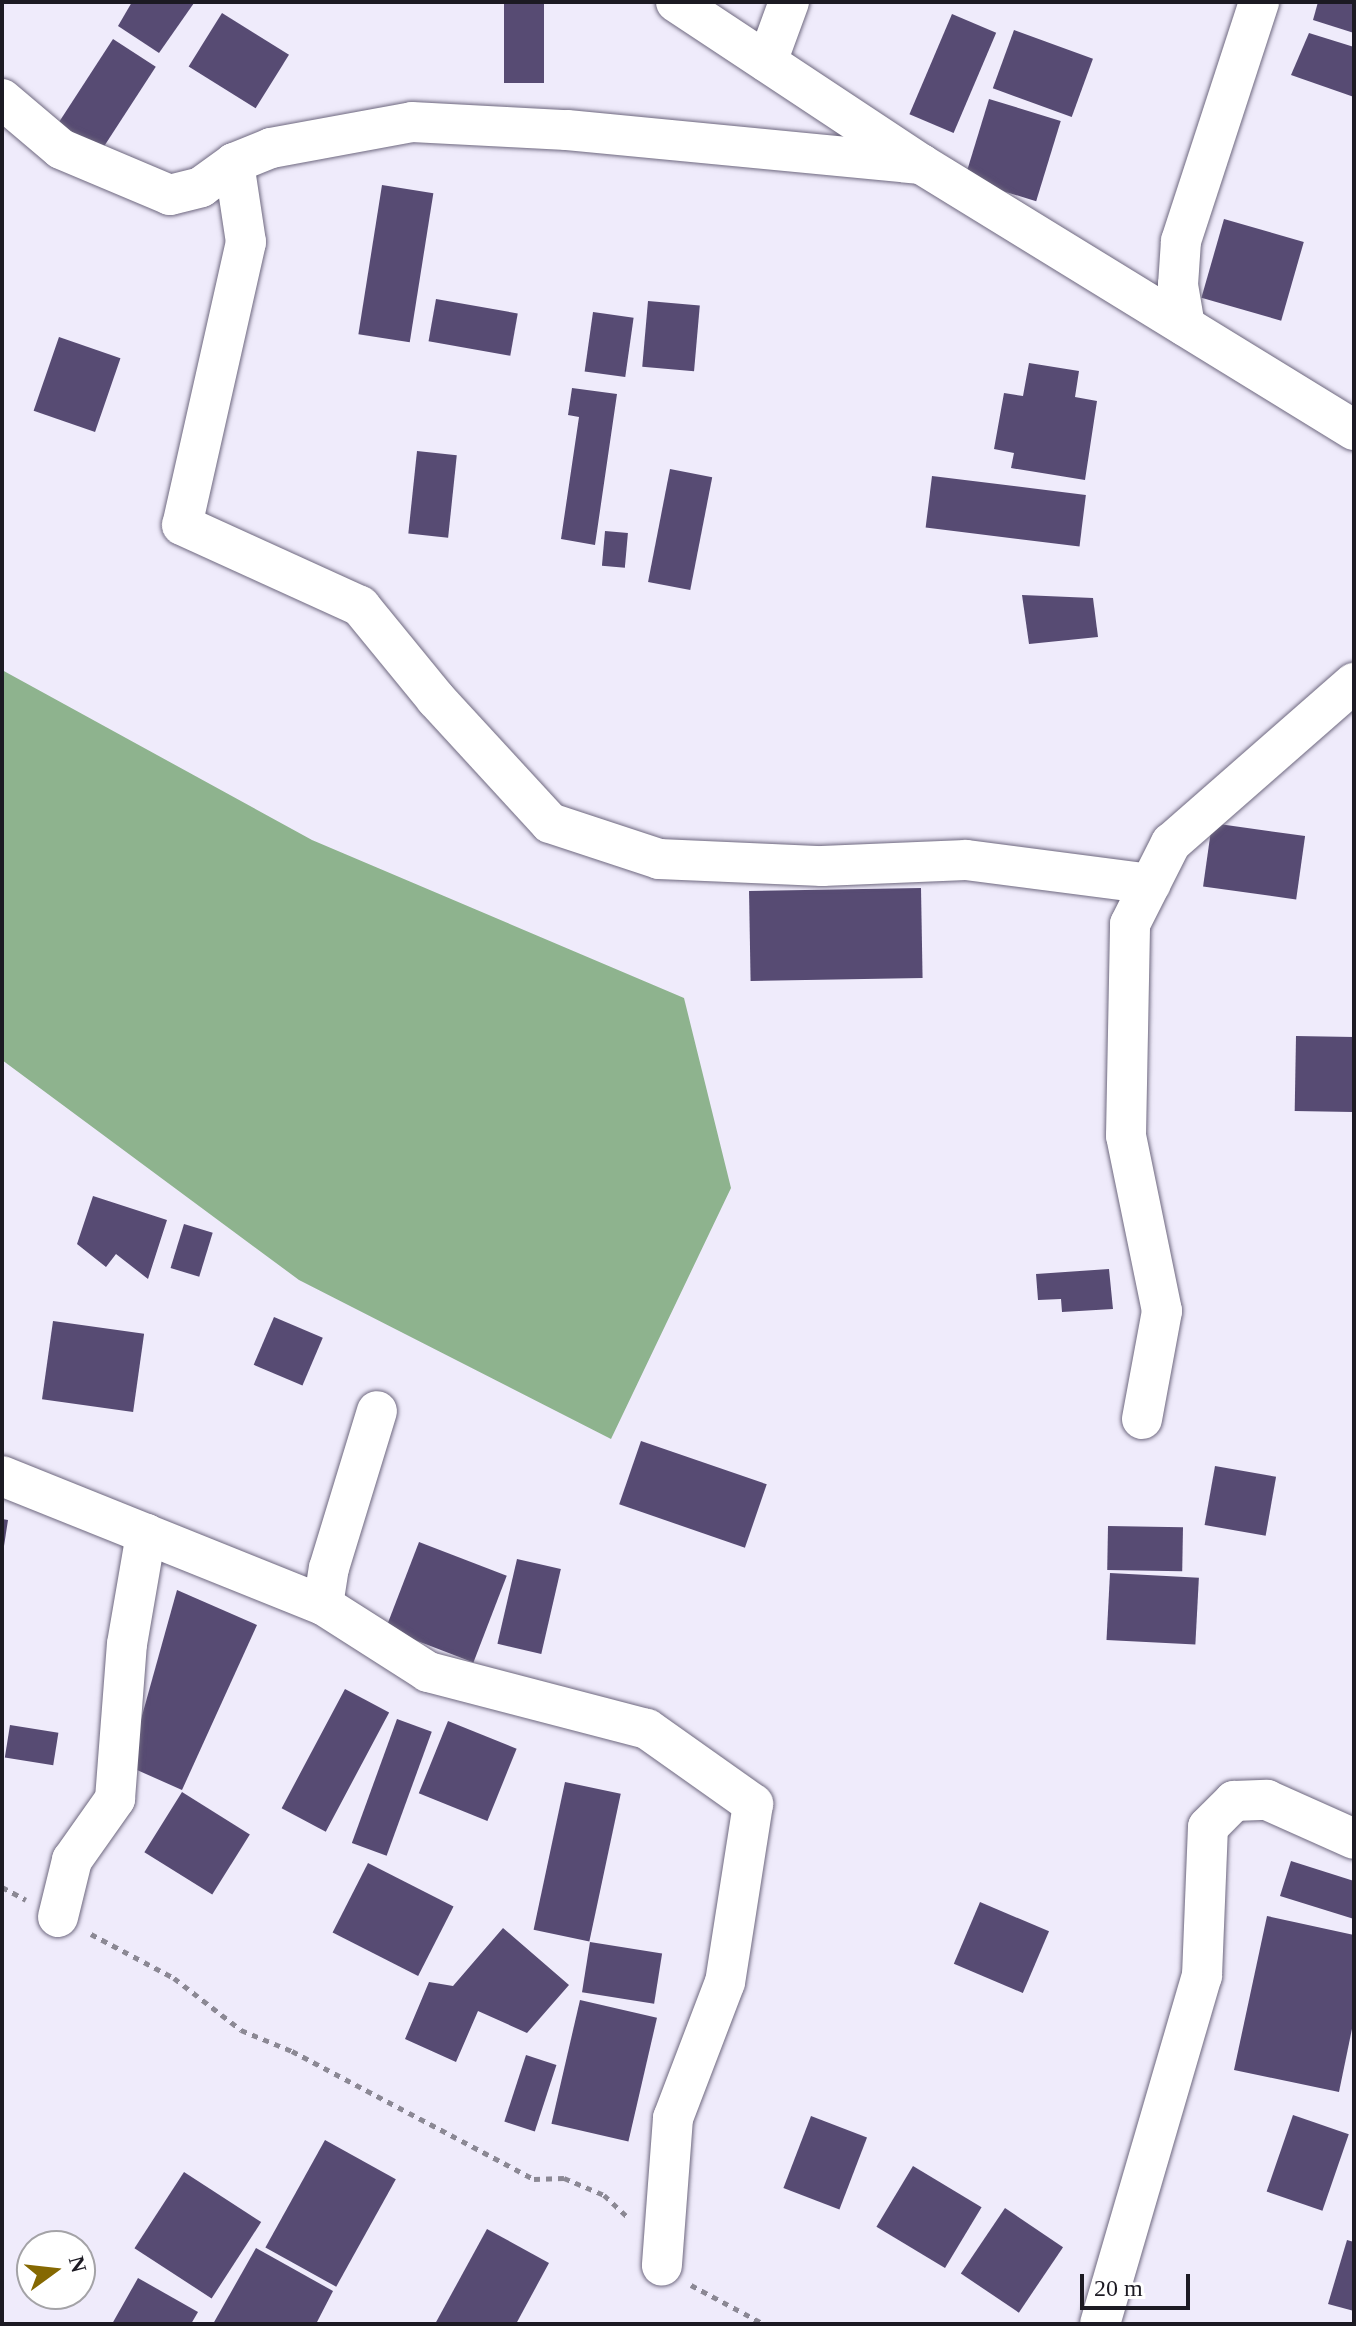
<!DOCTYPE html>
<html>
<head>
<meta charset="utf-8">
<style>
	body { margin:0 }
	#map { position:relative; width:1356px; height:2326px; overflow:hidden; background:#efebfb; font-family:"Times New Roman",serif }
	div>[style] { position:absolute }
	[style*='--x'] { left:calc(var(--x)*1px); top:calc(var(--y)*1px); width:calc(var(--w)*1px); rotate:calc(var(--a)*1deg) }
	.forest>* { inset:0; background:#8eb38e }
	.building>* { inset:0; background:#574b73; transform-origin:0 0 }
	.path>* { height:5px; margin-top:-2.5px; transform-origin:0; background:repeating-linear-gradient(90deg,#8b8894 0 6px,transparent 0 12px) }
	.roads { filter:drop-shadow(0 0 2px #6e687f) drop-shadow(0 0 2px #6e687f) }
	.minor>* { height:40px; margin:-20px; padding:0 20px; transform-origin:20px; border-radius:20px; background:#fff }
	span { translate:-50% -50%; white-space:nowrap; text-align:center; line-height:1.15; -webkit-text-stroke:8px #fff; paint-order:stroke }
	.frame { position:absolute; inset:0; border:4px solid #1c1a23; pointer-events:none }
	.north { position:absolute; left:16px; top:2230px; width:80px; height:80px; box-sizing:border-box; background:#fff; border:2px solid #a4a3a7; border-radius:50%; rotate:75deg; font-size:22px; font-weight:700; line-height:32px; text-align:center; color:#1c1a23 }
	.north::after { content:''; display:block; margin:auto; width:28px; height:36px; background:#856801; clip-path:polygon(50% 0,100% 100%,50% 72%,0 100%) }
	.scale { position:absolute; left:1080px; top:2274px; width:110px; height:36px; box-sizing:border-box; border:4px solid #1c1a23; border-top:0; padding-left:10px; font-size:24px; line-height:28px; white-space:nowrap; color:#1c1a23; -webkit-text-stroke:6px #fff; paint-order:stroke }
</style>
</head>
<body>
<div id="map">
	<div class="forest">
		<i style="clip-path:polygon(2px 670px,312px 840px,684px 998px,731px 1188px,611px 1439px,299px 1280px,2px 1060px)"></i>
	</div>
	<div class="building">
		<i style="clip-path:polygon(132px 2px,191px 2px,194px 3px,159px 53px,118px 26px)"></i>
		<i style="left:504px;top:2px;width:40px;height:81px"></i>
		<i style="clip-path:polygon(1318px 2px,1354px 2px,1354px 33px,1313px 20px)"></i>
		<i style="left:222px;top:13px;width:79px;height:63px;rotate:32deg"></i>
		<i style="left:952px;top:14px;width:48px;height:109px;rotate:23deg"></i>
		<i style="left:1014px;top:30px;width:84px;height:62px;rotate:20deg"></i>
		<i style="clip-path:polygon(1309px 33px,1354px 47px,1354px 97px,1291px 75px)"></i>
		<i style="left:113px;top:39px;width:51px;height:105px;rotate:33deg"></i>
		<i style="left:989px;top:99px;width:75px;height:84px;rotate:17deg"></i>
		<i style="left:382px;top:185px;width:52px;height:151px;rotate:9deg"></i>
		<i style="left:1224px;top:219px;width:83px;height:82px;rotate:16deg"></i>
		<i style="left:436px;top:299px;width:83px;height:43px;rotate:10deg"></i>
		<i style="left:648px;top:301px;width:52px;height:66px;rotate:5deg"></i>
		<i style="left:593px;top:312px;width:41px;height:60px;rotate:8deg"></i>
		<i style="left:59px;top:337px;width:65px;height:78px;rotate:19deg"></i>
		<i style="clip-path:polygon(1029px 363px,1079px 371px,1075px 397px,1097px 401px,1085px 480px,1011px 468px,1014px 453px,994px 449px,1004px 393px,1023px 396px)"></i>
		<i style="clip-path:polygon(572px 388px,617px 394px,595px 545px,561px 539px,579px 417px,568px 415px)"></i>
		<i style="left:417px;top:451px;width:40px;height:83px;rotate:6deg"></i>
		<i style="left:670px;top:469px;width:43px;height:115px;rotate:11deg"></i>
		<i style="left:932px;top:476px;width:155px;height:52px;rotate:7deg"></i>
		<i style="left:605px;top:531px;width:23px;height:35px;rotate:5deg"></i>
		<i style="clip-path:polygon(1022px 595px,1093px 598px,1098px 637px,1029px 644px)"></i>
		<i style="left:1212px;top:823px;width:94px;height:64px;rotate:8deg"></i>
		<i style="left:921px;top:888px;width:90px;height:172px;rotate:89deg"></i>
		<i style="left:1296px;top:1036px;width:58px;height:75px;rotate:1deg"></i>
		<i style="clip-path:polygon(93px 1196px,167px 1220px,148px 1279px,116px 1254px,106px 1267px,77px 1244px)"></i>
		<i style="left:184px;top:1224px;width:30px;height:46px;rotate:17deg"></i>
		<i style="clip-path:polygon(1109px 1269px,1113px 1309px,1062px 1312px,1061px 1299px,1038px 1300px,1036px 1274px)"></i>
		<i style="left:274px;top:1317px;width:53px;height:52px;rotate:23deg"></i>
		<i style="left:53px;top:1321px;width:92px;height:79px;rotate:8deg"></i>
		<i style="left:641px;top:1441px;width:133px;height:67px;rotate:19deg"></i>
		<i style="left:1215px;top:1466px;width:62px;height:60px;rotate:10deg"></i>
		<i style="clip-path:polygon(2px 1519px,8px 1520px,4px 1546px,2px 1546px)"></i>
		<i style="left:1108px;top:1526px;width:75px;height:44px;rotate:1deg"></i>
		<i style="left:419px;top:1542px;width:94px;height:93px;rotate:21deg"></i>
		<i style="left:517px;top:1559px;width:45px;height:87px;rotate:13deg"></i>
		<i style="left:1110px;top:1573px;width:89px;height:67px;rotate:3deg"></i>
		<i style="clip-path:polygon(177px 1590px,257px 1625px,182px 1790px,128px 1766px)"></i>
		<i style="left:345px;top:1689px;width:50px;height:135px;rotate:28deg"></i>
		<i style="left:397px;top:1719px;width:37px;height:132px;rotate:20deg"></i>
		<i style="left:448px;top:1721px;width:74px;height:78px;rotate:22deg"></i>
		<i style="left:10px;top:1725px;width:49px;height:33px;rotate:9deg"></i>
		<i style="left:565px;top:1782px;width:57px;height:151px;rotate:12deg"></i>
		<i style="left:182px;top:1792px;width:80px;height:71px;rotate:32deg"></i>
		<i style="clip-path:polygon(1291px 1861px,1354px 1881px,1354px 1919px,1280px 1896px)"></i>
		<i style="left:368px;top:1863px;width:96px;height:78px;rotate:27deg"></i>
		<i style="left:980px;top:1902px;width:75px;height:67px;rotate:23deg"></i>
		<i style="clip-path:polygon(1267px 1916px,1354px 1935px,1354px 2019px,1339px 2092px,1234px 2070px)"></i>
		<i style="clip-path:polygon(503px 1928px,569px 1985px,527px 2033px,478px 2011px,456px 2062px,405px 2039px,429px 1982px,453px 1986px)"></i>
		<i style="left:590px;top:1942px;width:73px;height:51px;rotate:9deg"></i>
		<i style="left:580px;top:2000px;width:79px;height:127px;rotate:13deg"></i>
		<i style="left:526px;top:2055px;width:32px;height:70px;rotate:18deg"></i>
		<i style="left:1293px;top:2115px;width:59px;height:81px;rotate:19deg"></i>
		<i style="left:811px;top:2116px;width:60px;height:77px;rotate:21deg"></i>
		<i style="left:325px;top:2140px;width:81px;height:123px;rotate:29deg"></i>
		<i style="left:913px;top:2166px;width:80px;height:71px;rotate:31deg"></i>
		<i style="left:184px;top:2172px;width:92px;height:91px;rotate:33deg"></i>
		<i style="left:1005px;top:2208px;width:70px;height:79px;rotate:34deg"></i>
		<i style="clip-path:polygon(487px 2229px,549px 2263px,516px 2324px,435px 2324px)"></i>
		<i style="clip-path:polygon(1347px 2240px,1354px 2242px,1354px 2311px,1328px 2304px)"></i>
		<i style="clip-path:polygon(256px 2248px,333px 2291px,316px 2324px,213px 2324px)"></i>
		<i style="clip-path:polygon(138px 2278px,198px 2312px,191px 2324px,112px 2324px)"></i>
	</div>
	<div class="path">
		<i style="--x:2;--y:1887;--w:27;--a:28"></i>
		<i style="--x:91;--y:1934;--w:94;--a:27.9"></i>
		<i style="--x:174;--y:1978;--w:85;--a:37.8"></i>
		<i style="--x:241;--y:2030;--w:55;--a:22.4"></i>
		<i style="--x:292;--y:2051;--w:274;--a:27.9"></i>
		<i style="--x:534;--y:2179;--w:30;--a:-2"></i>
		<i style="--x:564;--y:2178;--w:43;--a:23"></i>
		<i style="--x:604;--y:2195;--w:33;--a:43"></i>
		<i style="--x:691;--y:2285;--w:83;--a:28.1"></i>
	</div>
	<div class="roads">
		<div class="minor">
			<i style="--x:676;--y:2;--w:294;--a:33.5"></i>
			<i style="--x:921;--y:164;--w:508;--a:31.56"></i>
			<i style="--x:767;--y:62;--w:64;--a:-69.9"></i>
			<i style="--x:2;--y:99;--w:77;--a:40.3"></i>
			<i style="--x:61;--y:149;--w:118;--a:22.9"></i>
			<i style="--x:170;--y:195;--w:32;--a:-14"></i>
			<i style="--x:201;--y:187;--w:41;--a:-36"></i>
			<i style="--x:234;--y:163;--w:40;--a:-22"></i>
			<i style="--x:271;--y:148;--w:143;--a:-10.4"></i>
			<i style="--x:412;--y:122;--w:155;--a:3"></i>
			<i style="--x:567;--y:130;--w:356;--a:5.5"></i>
			<i style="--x:234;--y:163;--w:80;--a:81.4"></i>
			<i style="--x:246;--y:242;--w:290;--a:102.7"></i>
			<i style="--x:182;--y:525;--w:196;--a:24.5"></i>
			<i style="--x:360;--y:606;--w:120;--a:50.7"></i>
			<i style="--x:436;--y:699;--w:168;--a:47.4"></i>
			<i style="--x:550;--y:823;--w:115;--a:18.3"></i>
			<i style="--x:659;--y:859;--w:163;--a:2.5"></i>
			<i style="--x:822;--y:866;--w:144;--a:-2.4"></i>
			<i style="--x:966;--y:860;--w:186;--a:7.4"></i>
			<i style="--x:1185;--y:326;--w:42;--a:-99.7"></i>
			<i style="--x:1178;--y:285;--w:44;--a:-86.1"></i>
			<i style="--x:1181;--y:241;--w:251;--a:-71.9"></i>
			<i style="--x:1142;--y:1419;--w:110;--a:-79.5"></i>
			<i style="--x:1162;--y:1311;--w:179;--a:-101.6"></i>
			<i style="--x:1126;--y:1136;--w:212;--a:-88.9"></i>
			<i style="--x:1130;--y:924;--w:91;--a:-63.2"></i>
			<i style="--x:1171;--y:843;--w:243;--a:-41.2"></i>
			<i style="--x:2;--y:1476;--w:155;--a:21.9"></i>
			<i style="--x:323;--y:1605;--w:37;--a:-81"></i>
			<i style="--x:329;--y:1568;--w:164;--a:-73"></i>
			<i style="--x:58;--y:1917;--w:59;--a:-76.2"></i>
			<i style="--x:72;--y:1860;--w:75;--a:-54.8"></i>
			<i style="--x:115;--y:1799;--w:155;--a:-85.6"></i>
			<i style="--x:127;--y:1644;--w:112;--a:-80.2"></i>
			<i style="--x:146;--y:1534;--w:191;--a:21.9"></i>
			<i style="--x:323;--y:1605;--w:125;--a:32.5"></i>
			<i style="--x:428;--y:1672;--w:226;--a:14.6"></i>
			<i style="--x:647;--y:1729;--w:130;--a:35.3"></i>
			<i style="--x:753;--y:1804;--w:180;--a:98.9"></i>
			<i style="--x:725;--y:1982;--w:146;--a:110.9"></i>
			<i style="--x:673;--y:2118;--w:148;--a:94.3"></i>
			<i style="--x:1100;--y:2324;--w:363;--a:-73.7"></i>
			<i style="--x:1202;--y:1976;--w:149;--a:-87.7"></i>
			<i style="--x:1208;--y:1827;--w:37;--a:-45"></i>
			<i style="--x:1234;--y:1801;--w:33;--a:-2"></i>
			<i style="--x:1267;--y:1800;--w:95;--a:24.1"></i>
		</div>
	</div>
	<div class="frame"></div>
	<div class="north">N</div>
	<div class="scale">20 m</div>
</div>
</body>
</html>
